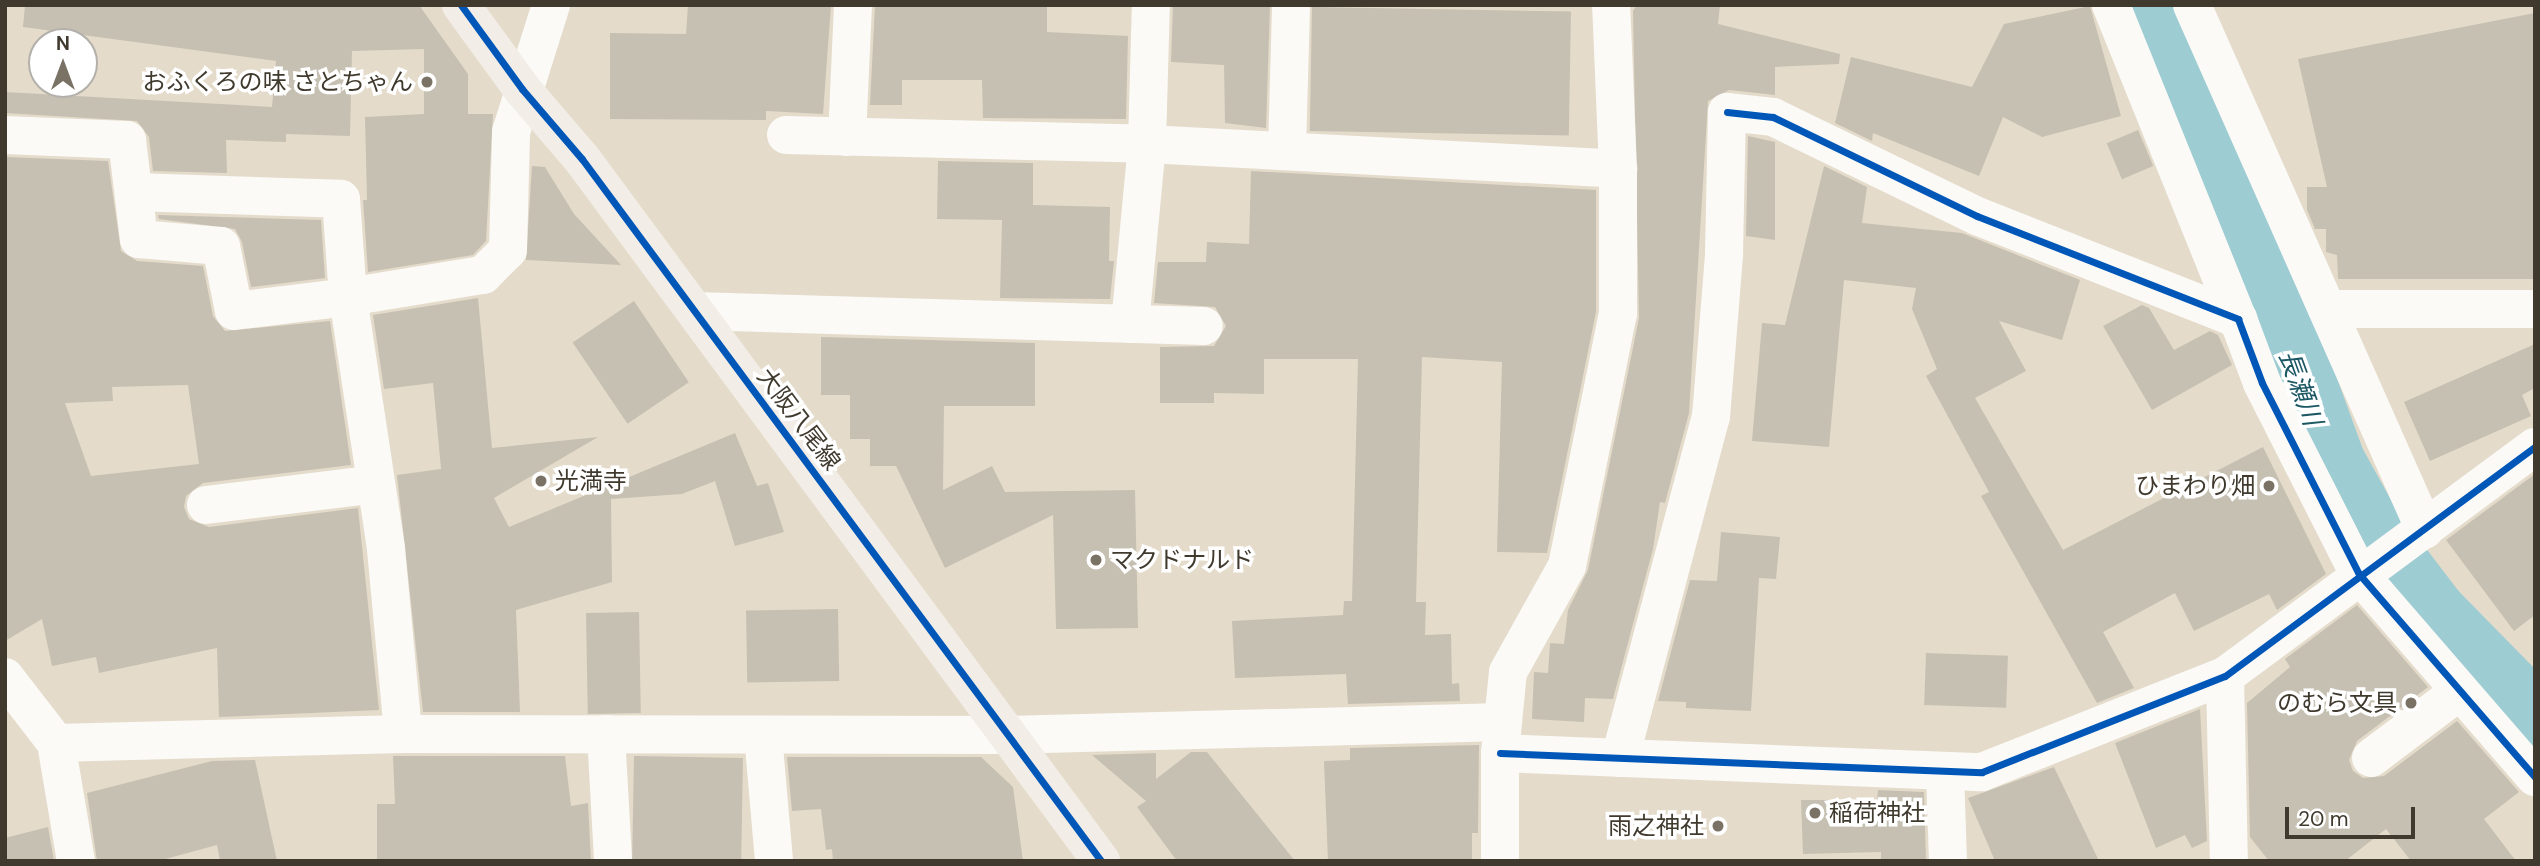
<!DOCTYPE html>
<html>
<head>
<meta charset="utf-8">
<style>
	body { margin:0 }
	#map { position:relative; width:2540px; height:866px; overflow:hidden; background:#e4dbca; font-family:"DM Sans","Noto Sans JP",sans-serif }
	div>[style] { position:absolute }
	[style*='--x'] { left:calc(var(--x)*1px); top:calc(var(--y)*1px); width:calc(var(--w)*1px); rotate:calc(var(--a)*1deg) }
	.river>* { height:77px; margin:-38.5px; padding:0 38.5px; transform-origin:38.5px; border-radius:38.5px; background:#9dccd3 }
	.building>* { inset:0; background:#c6c0b2; transform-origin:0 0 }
	.minor>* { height:38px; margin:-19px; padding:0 19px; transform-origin:19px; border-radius:19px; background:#fbfaf7 }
	.major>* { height:38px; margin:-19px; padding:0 19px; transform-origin:19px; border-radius:19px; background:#f2ede6 }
	.cycleway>* { height:7px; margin:-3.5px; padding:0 3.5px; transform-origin:3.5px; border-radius:3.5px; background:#0057b8 }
	.dots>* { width:19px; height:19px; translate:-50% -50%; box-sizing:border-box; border:4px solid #fff; border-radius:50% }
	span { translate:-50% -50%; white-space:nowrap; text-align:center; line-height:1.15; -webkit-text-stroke:7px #fff; paint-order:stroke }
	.poi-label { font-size:24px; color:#403a2e }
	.right { translate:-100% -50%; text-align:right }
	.left { translate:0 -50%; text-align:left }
	.street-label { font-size:24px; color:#403a2e }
	.water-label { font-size:26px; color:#1c5764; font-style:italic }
	.frame { position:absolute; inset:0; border:7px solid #403a2e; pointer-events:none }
	.north { position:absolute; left:28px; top:28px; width:70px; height:70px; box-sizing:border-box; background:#fff; border:2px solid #b3b0ab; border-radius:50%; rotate:0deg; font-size:19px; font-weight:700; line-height:28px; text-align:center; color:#403a2e }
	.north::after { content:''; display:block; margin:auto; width:24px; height:32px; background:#797265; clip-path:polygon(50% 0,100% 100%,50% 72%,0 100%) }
	.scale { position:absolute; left:2285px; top:807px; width:130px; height:32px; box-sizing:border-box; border:4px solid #403a2e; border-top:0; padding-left:9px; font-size:21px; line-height:24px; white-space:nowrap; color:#403a2e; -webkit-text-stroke:5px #fff; paint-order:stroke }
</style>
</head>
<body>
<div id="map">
	<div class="river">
		<i style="--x:2141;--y:5;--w:116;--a:68.7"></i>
		<i style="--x:2183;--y:113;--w:196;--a:65.5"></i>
		<i style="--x:2264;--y:291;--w:184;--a:70"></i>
		<i style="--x:2327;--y:464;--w:77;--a:61.1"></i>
		<i style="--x:2364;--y:531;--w:107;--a:52.6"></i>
		<i style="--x:2429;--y:616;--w:151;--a:45.5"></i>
	</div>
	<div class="building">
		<i style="clip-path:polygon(25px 5px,419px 5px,468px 74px,468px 114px,493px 114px,486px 241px,473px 255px,368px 272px,363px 200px,367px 200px,365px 117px,424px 114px,424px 49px,352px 51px,350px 136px,286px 134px,286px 142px,226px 140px,227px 173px,153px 171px,149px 137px,137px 121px,5px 113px,5px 92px,272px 107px,276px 61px,23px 27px)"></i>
		<i style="clip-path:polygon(688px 5px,831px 5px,823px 114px,766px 111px,766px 120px,610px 119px,610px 33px,686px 34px)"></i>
		<i style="clip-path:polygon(875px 5px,1047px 5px,1047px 32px,1128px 36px,1126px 119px,983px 118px,982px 80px,902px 80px,902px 105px,870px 105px)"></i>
		<i style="clip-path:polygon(1173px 5px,1270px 5px,1266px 128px,1225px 123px,1224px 65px,1171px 62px)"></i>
		<i style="clip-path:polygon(1637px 5px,1720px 5px,1718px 24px,1840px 54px,1839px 64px,1775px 67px,1775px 95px,1729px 90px,1708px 101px,1689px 413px,1665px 503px,1660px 502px,1653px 549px,1613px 699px,1585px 698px,1584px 722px,1532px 719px,1534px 672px,1548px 673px,1550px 643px,1564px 644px,1568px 610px,1588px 570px,1639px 318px,1633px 11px)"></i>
		<i style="clip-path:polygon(2090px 6px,2121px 116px,2042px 137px,2003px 117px,1979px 176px,1873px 133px,1872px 141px,1835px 123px,1851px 57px,1972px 87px,2004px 24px)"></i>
		<i style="left:1312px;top:7px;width:259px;height:124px;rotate:1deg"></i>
		<i style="clip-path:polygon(2535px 13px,2535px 279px,2338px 279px,2337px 255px,2326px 252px,2326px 229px,2315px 229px,2307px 210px,2307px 187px,2327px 187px,2298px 59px)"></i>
		<i style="left:2138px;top:130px;width:39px;height:34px;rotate:67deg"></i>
		<i style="clip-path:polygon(1748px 136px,1775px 142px,1775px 240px,1746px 236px)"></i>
		<i style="clip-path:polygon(evenodd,5px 157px,108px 161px,121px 251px,137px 261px,203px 266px,213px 316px,225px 331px,330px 321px,351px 465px,203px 483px,186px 496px,184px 507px,189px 519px,209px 527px,358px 508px,379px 710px,219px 717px,217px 648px,99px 673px,96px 657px,52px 666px,42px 619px,5px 641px,5px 157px,188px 385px,199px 464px,91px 476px,65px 403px,113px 401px,112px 387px,188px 385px)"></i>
		<i style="clip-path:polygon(938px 161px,1033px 163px,1033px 205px,1110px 207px,1109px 261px,1114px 261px,1110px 299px,1000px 298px,1002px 220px,937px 219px)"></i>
		<i style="clip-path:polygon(532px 166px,545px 167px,574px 214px,621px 265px,526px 260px)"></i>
		<i style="clip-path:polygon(1824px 166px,1867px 187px,1862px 223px,1962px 233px,2080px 280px,2062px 340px,1999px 321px,2026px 371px,1975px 398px,2063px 550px,2263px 447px,2326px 574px,2277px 610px,2269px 594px,2194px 631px,2175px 593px,2103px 632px,2134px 688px,2097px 703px,1981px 496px,1989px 492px,1926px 376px,1937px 369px,1912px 309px,1916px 288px,1844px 280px,1829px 447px,1752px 441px,1762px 323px,1785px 325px)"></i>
		<i style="clip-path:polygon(1251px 171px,1596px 190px,1596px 312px,1547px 553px,1497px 552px,1502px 362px,1422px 357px,1416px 602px,1426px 602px,1425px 635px,1451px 634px,1452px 684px,1459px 683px,1460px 701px,1348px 704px,1346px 674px,1235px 678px,1232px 621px,1343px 615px,1344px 601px,1352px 601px,1358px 359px,1264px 359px,1264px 394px,1214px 393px,1214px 403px,1160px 403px,1160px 347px,1214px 346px,1226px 326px,1215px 307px,1154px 303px,1158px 262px,1206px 262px,1207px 242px,1249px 244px)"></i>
		<i style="clip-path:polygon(158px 215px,321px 220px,325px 278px,251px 287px,242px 242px,235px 229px,159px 219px)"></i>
		<i style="clip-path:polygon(478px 298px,492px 448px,598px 437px,494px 498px,509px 527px,735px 433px,757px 486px,768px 483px,784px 532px,735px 546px,715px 481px,682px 494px,611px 499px,612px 582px,516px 610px,520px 712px,423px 712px,397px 475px,441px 469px,433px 383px,384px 389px,373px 315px)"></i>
		<i style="left:634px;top:301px;width:98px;height:74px;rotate:56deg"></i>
		<i style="clip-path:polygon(2142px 305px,2149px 308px,2174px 350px,2210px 331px,2218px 335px,2232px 365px,2152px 410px,2103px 326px)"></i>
		<i style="clip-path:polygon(821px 337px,1035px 343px,1035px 406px,944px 406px,943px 490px,992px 466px,1005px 492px,1135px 490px,1138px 628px,1056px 629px,1053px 515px,945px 568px,896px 466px,870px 466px,870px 439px,850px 439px,850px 395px,821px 395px)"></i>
		<i style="clip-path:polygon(2535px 344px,2535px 388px,2522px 395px,2531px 416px,2430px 461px,2404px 402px)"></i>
		<i style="clip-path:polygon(2535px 474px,2535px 615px,2514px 631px,2446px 540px)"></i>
		<i style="clip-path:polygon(1721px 532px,1780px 537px,1776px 579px,1759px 578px,1751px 711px,1686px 708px,1686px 702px,1658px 701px,1690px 580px,1717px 581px)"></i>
		<i style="clip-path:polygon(2357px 605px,2428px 687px,2357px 741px,2349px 760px,2353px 771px,2363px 778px,2384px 776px,2457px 721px,2519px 792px,2484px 819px,2516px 861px,2411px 861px,2386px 829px,2345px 861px,2269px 861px,2250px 837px,2247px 703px,2290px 667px,2285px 659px)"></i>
		<i style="left:838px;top:609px;width:72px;height:92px;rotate:89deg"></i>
		<i style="left:639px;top:612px;width:101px;height:53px;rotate:89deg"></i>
		<i style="left:1926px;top:653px;width:82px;height:52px;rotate:2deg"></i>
		<i style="clip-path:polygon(2200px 709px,2207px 841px,2192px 848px,2185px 835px,2156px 848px,2115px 743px)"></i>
		<i style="clip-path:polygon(1479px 745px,1478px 833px,1472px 833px,1472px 861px,1328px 861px,1324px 761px,1350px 760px,1350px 748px)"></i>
		<i style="clip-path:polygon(1191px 752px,1207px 752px,1295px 861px,1177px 861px,1137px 807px,1146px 801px,1092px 755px,1156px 753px,1156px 779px)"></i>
		<i style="clip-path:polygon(393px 756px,565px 756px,571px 806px,588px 803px,591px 861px,377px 861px,377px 804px,395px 804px)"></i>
		<i style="left:634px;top:756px;width:109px;height:105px;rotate:1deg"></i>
		<i style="clip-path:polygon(787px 757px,981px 757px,1013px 787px,1023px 861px,833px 861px,832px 849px,826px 850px,821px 809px,792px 811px)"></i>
		<i style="clip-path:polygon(255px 760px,277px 861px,220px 861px,217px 845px,158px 861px,97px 861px,87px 793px,212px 761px)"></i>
		<i style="clip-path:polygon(2054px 767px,2099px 861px,1995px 861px,1968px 798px)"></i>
		<i style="clip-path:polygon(1878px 790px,1924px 792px,1926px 861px,1881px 861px,1881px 852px,1803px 854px,1801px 800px,1877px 800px)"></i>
		<i style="clip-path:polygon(48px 827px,54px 861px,5px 861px,5px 838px)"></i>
	</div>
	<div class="minor">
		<i style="--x:2111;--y:5;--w:339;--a:68"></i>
		<i style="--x:2192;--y:5;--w:574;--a:66.07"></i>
		<i style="--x:5;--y:135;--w:122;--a:2.3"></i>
		<i style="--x:127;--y:140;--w:100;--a:83.1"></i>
		<i style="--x:139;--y:239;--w:82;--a:4.9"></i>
		<i style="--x:221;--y:246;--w:66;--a:78.7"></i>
		<i style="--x:234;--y:311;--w:115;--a:-7"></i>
		<i style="--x:348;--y:297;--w:255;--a:81.4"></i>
		<i style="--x:386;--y:549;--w:186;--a:84.7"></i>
		<i style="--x:786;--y:135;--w:361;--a:1.4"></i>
		<i style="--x:1147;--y:144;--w:472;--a:3"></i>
		<i style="--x:847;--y:137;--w:132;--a:-87.4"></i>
		<i style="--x:1287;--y:151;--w:142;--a:-88.4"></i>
		<i style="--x:134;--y:192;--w:207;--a:1.9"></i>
		<i style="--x:341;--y:199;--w:98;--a:85.9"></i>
		<i style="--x:348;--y:297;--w:137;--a:-9.3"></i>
		<i style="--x:483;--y:275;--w:35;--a:-45"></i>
		<i style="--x:508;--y:250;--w:118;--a:-88.5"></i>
		<i style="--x:511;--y:132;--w:133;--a:-72.5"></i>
		<i style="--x:2327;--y:309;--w:208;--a:0"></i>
		<i style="--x:695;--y:311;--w:509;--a:1.69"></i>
		<i style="--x:1130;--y:324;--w:181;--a:-84.6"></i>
		<i style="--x:1147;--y:144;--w:139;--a:-88.4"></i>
		<i style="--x:206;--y:505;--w:171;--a:-7"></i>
		<i style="--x:2225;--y:676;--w:185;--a:88.8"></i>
		<i style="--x:5;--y:677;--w:83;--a:52.3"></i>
		<i style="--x:56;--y:743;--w:120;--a:80.4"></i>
		<i style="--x:606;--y:734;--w:127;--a:86.8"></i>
		<i style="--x:763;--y:735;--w:126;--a:85"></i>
		<i style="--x:56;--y:743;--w:347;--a:-1.5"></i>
		<i style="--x:403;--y:734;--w:605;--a:0.09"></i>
		<i style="--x:1008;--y:735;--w:495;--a:-1.5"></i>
		<i style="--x:1500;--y:753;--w:482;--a:2.3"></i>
		<i style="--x:1982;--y:772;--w:261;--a:-21.6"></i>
		<i style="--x:2225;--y:676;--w:385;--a:-36.5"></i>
		<i style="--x:1620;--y:758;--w:353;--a:-75.1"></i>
		<i style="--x:1711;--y:417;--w:164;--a:-85.4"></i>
		<i style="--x:1724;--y:254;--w:142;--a:-88.8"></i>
		<i style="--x:1727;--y:112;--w:46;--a:6.2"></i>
		<i style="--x:1773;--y:117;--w:227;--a:25.9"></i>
		<i style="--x:1977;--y:216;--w:281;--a:21.5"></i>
		<i style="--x:2238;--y:319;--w:68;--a:69.4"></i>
		<i style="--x:2262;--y:383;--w:214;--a:63.1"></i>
		<i style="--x:2359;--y:574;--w:269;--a:49.1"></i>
		<i style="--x:2371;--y:758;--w:111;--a:-37"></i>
		<i style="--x:1945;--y:771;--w:90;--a:88.1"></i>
		<i style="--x:1500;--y:861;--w:108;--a:-90"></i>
		<i style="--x:1500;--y:753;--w:81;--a:-84.4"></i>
		<i style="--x:1508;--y:672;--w:121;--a:-60.9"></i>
		<i style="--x:1567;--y:566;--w:257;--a:-78.6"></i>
		<i style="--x:1618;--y:314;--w:145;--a:-90"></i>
		<i style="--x:1618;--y:169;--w:164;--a:-92.4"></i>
	</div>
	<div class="major">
		<i style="--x:461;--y:5;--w:104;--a:54"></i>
		<i style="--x:522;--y:89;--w:92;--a:49.4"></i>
		<i style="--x:582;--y:159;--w:873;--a:53.52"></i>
	</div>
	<div class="cycleway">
		<i style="--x:461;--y:5;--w:104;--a:54"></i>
		<i style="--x:522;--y:89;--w:92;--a:49.4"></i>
		<i style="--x:582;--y:159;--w:873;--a:53.52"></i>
		<i style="--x:1727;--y:112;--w:46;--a:6.2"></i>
		<i style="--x:1773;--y:117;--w:227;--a:25.9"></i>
		<i style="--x:1977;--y:216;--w:281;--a:21.5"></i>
		<i style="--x:2238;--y:319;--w:68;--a:69.4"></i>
		<i style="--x:2262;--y:383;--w:214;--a:63.1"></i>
		<i style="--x:2359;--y:574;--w:269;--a:49.1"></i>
		<i style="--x:1500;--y:753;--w:482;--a:2.3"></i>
		<i style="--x:1982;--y:772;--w:261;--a:-21.6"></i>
		<i style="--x:2225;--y:676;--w:385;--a:-36.5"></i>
	</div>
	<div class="dots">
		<i style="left:427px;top:82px;background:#797265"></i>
		<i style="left:541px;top:481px;background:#797265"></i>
		<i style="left:2269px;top:486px;background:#797265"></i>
		<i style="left:1096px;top:560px;background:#797265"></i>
		<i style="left:2411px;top:703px;background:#797265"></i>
		<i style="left:1815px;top:813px;background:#797265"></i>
		<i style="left:1718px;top:826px;background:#797265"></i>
	</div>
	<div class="poi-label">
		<span class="right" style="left:413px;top:82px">おふくろの味 さとちゃん</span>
		<span class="left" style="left:555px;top:481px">光満寺</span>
		<span class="right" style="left:2255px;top:486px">ひまわり畑</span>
		<span class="left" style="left:1110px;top:560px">マクドナルド</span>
		<span class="right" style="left:2397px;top:703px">のむら文具</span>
		<span class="left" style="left:1829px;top:813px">稲荷神社</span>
		<span class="right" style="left:1704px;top:826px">雨之神社</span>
	</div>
	<div class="street-label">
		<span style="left:799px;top:419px;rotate:53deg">大阪八尾線</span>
	</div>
	<div class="water-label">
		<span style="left:2300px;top:388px;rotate:70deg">長瀬川</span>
	</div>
	<div class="frame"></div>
	<div class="north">N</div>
	<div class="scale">20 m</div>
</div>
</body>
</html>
